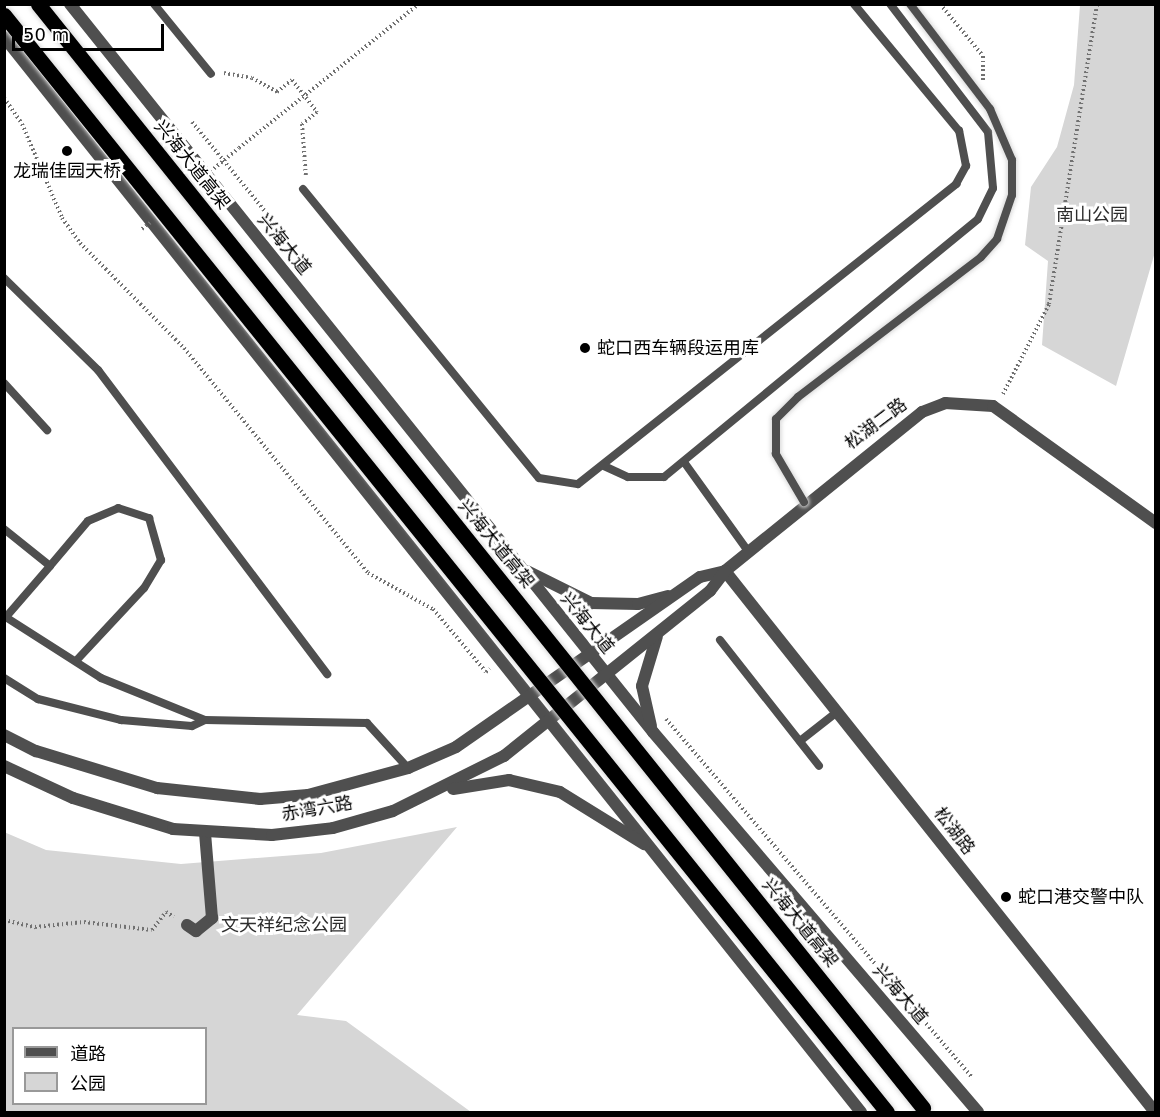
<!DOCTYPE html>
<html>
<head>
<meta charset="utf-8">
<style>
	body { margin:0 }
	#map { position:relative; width:1160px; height:1117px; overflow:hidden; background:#fff; font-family:"DejaVu Sans","Noto Sans SC",sans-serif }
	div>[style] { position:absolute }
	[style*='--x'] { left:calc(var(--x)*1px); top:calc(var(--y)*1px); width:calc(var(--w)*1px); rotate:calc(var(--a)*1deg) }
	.green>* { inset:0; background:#d6d6d6 }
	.path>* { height:4px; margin-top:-2px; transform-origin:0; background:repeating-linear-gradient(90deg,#717171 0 1.5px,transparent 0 4.5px) }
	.service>* { height:8px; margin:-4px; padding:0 4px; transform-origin:4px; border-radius:4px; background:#4f4f4f }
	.pedestrian>* { height:12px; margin:-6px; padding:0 6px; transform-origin:6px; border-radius:6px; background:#4f4f4f }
	.minor>* { height:12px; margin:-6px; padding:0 6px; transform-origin:6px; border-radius:6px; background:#4f4f4f }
	.tertiary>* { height:12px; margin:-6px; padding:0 6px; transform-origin:6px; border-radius:6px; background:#4f4f4f }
	.path-bridge>* { height:4px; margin-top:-2px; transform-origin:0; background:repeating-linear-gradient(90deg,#717171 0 1.5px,transparent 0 4.5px) }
	.bridges { filter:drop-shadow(0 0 2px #dbdbdb) drop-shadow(0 0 2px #dbdbdb) }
	.service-bridge>* { height:8px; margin:-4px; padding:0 4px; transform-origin:4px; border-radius:4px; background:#4f4f4f }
	.primary-bridge>* { height:15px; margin:-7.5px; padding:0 7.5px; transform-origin:7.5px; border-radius:7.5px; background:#000 }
	.dots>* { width:16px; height:16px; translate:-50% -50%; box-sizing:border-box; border:3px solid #fff; border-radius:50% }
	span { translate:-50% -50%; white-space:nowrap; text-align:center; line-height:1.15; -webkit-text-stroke:6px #fff; paint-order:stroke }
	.street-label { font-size:18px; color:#000 }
	.poi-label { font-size:18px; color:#000 }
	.left { translate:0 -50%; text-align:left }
	.park-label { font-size:18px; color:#2d2d2d }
	.frame { position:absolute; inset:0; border:6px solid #000; pointer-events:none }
	.legend { position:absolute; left:12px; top:1027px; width:195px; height:78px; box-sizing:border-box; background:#fff; border:2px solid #999; margin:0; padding:8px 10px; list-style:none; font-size:18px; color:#000 }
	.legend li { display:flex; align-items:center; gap:12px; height:30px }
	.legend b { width:30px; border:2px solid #999 }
	.scale { position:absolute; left:12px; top:24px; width:152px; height:27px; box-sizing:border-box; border:3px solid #000; border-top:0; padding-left:8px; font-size:18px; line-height:21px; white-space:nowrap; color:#000; -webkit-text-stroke:4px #fff; paint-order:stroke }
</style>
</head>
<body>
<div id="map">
	<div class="green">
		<i style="clip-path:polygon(1080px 5px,1155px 5px,1155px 252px,1116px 386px,1042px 345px,1048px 261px,1025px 245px,1031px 187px,1057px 147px,1074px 85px)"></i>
		<i style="clip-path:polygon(evenodd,457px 827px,297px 1015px,346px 1021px,471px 1112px,5px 1112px,4px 832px,46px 850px,181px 864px,321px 853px,457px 827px,14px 1028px,206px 1028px,206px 1104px,14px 1104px,14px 1028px)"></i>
	</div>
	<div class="path">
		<i style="--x:940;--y:4;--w:67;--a:50.4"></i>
		<i style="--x:983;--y:56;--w:25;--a:90"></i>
		<i style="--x:224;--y:73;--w:28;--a:10"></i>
		<i style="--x:252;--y:78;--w:29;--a:29"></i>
		<i style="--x:277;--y:92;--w:19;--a:-39"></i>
		<i style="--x:292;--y:80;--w:41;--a:52"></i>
		<i style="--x:317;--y:112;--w:19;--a:141"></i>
		<i style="--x:302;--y:124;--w:53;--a:85.7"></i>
		<i style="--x:4;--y:98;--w:32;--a:55"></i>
		<i style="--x:22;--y:124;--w:102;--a:66.9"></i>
		<i style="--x:62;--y:218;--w:31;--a:54"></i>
		<i style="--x:80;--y:243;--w:148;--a:45.3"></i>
		<i style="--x:184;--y:348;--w:291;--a:50.7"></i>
		<i style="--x:368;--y:573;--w:74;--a:29"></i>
		<i style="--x:433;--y:609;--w:82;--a:49.9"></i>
		<i style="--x:486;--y:672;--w:5;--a:-37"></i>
		<i style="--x:192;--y:122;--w:156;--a:50.7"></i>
		<i style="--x:239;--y:148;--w:231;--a:-38.7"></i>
		<i style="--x:1003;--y:394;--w:101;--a:-62.9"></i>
		<i style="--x:1049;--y:304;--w:304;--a:-80.9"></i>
		<i style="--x:666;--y:719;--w:472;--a:49.5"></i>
		<i style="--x:4;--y:920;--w:32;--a:13"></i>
		<i style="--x:35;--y:927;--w:49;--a:-5.8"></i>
		<i style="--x:84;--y:922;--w:68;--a:6.7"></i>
		<i style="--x:152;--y:930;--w:23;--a:-52"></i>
		<i style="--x:166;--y:912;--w:9;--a:32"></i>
	</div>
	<div class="service">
		<i style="--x:154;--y:4;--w:90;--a:50.8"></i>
		<i style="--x:303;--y:189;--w:373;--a:50.8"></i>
		<i style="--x:539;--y:478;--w:39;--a:9"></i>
		<i style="--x:578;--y:484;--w:483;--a:-38.4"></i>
		<i style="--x:956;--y:184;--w:21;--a:-61"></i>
		<i style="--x:966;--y:166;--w:36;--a:-101"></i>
		<i style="--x:959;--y:131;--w:165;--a:-129.6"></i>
		<i style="--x:4;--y:278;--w:132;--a:44.4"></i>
		<i style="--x:98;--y:370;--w:381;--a:53"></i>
		<i style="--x:4;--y:383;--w:64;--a:47.5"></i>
		<i style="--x:684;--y:462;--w:110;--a:54.3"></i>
		<i style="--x:604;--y:466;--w:26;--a:25"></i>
		<i style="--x:628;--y:477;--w:36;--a:0"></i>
		<i style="--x:664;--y:477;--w:406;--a:-39.4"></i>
		<i style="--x:978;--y:219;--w:34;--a:-64"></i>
		<i style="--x:993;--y:188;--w:56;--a:-95.1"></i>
		<i style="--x:988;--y:132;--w:161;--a:-127.4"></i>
		<i style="--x:4;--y:529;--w:59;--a:38.8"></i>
		<i style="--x:50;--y:566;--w:59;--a:-49.8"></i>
		<i style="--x:88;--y:521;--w:33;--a:-23"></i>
		<i style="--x:118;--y:508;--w:33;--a:18"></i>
		<i style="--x:149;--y:518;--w:44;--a:74.1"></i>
		<i style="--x:161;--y:560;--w:33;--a:121"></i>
		<i style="--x:144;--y:588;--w:100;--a:133"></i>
		<i style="--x:4;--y:616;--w:115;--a:32.6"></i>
		<i style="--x:101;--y:678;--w:112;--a:22"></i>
		<i style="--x:205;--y:720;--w:162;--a:1.1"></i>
		<i style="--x:367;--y:723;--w:61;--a:47.7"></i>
		<i style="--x:6;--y:617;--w:67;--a:-49.2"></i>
		<i style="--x:720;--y:640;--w:160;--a:51.8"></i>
		<i style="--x:4;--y:678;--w:40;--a:32"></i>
		<i style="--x:38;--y:699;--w:86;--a:14.2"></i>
		<i style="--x:121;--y:720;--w:71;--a:4.8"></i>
		<i style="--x:192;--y:726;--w:14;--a:-25"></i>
		<i style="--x:800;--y:741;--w:47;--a:-38.1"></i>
	</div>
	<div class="pedestrian">
		<i style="--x:187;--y:925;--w:11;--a:34"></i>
		<i style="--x:196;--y:931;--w:21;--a:-39"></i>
		<i style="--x:212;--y:918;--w:85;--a:-94.7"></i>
	</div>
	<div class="minor">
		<i style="--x:725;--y:571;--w:253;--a:-38.9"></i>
		<i style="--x:922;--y:412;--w:25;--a:-21"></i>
		<i style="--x:945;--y:403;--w:48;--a:3.6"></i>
		<i style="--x:993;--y:406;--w:201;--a:35.7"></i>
	</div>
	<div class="tertiary">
		<i style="--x:70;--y:4;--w:933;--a:51.31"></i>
		<i style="--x:653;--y:732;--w:500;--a:49.46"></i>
		<i style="--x:4;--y:37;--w:1375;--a:51.44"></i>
		<i style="--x:527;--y:571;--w:72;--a:26.6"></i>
		<i style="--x:591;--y:603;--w:47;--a:1.2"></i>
		<i style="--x:638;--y:604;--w:31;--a:-15"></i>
		<i style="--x:725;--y:571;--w:691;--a:51.52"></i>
		<i style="--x:651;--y:726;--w:41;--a:-102.7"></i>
		<i style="--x:642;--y:686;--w:52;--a:-73.3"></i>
		<i style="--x:4;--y:735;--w:36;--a:27"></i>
		<i style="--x:36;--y:751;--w:127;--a:17"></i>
		<i style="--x:157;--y:788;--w:104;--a:6.1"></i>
		<i style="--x:260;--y:799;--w:48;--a:-4.8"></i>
		<i style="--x:308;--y:795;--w:104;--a:-15.1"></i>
		<i style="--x:408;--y:768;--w:52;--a:-23.6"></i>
		<i style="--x:456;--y:747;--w:297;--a:-34.9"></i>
		<i style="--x:700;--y:577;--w:26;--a:-13"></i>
		<i style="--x:4;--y:766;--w:76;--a:24.9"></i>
		<i style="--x:73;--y:798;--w:105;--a:17.2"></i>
		<i style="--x:173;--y:829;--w:99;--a:3.5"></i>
		<i style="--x:272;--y:835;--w:61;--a:-6.5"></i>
		<i style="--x:333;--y:828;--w:62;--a:-15.8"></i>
		<i style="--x:393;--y:811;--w:124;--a:-26.4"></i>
		<i style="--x:504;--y:756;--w:264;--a:-38.7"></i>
		<i style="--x:710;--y:591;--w:25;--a:-53"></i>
		<i style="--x:453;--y:789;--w:57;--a:-9.1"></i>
		<i style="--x:509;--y:780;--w:52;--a:13.2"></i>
		<i style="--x:560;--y:792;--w:99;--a:31.8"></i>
	</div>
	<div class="path-bridge">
		<i style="--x:200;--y:180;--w:50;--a:-39.4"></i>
		<i style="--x:142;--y:229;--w:11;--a:-38"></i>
	</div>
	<div class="bridges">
		<div class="service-bridge">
			<i style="--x:804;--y:502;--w:56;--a:-120.3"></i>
			<i style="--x:776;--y:454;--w:35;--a:-90"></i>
			<i style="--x:776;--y:419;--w:31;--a:-45"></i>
			<i style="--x:798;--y:397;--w:230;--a:-37.4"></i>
			<i style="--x:981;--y:257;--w:24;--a:-48"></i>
			<i style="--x:997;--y:239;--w:46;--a:-71.2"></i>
			<i style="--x:1012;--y:195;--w:35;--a:-90"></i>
			<i style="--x:1012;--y:160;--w:56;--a:-113.3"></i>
			<i style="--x:990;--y:109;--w:132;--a:-127.3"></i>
		</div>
		<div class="primary-bridge">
			<i style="--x:38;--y:4;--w:1415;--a:51.28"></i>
			<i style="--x:4;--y:15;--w:1408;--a:51.17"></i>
		</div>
	</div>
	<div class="dots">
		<i style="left:67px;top:151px;background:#000"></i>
		<i style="left:585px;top:348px;background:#000"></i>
		<i style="left:1006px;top:897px;background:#000"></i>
	</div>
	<div class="street-label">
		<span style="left:192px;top:165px;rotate:51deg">兴海大道高架</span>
		<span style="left:284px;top:244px;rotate:51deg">兴海大道</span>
		<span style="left:876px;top:424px;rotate:-37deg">松湖二路</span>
		<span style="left:496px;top:544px;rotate:51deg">兴海大道高架</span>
		<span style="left:587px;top:623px;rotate:51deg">兴海大道</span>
		<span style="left:317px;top:809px;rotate:-10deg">赤湾六路</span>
		<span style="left:954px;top:831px;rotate:52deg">松湖路</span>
		<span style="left:800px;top:923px;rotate:51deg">兴海大道高架</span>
		<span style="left:900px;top:994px;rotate:49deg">兴海大道</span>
	</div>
	<div class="poi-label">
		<span style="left:67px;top:171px">龙瑞佳园天桥</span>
		<span class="left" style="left:597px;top:348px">蛇口西车辆段运用库</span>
		<span class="left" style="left:1018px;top:897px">蛇口港交警中队</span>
	</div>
	<div class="park-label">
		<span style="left:1092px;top:215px">南山公园</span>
		<span style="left:284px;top:925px">文天祥纪念公园</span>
	</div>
	<div class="frame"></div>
	<ul class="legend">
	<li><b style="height:8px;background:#4f4f4f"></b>道路</li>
	<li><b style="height:16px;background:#d6d6d6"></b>公园</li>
	</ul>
	<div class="scale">50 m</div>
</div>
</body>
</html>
